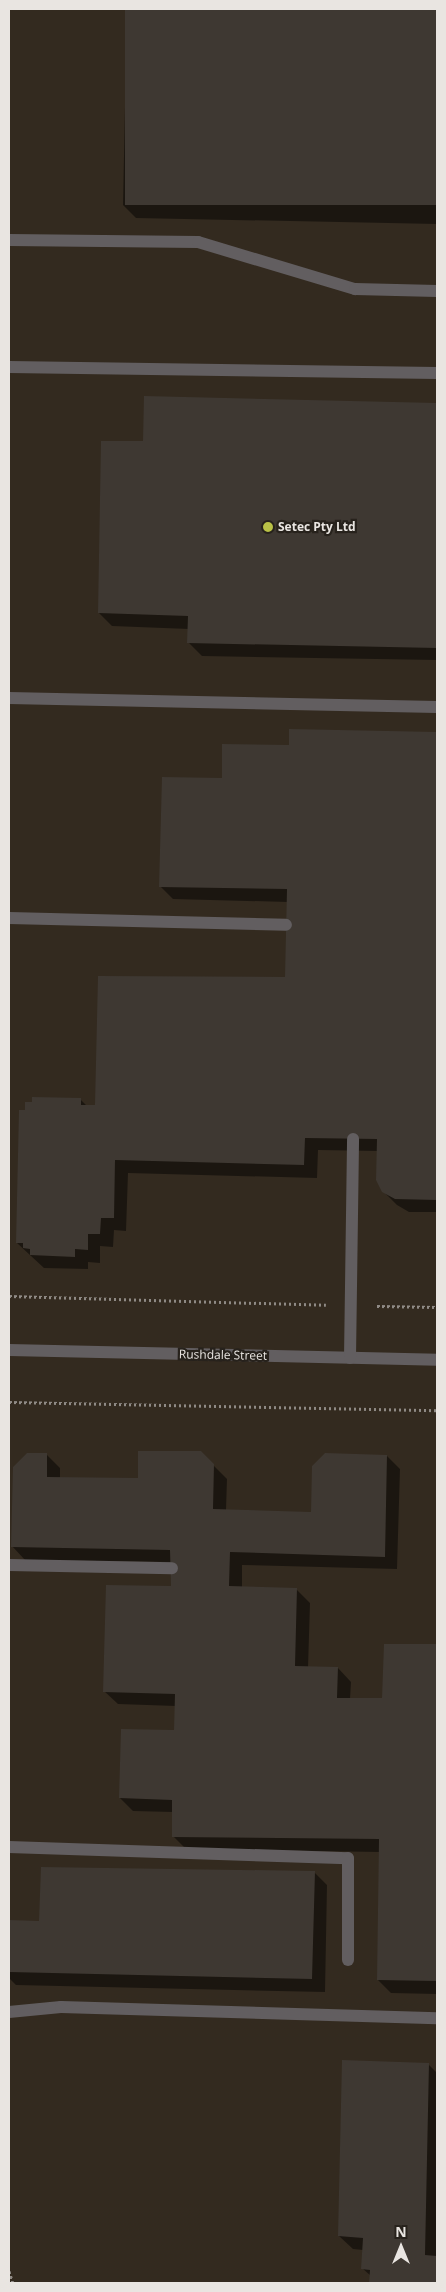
<!DOCTYPE html>
<html>
<head>
<meta charset="utf-8">
<style>
	body { margin:0 }
	#map { position:relative; width:446px; height:2292px; overflow:hidden; background:#27221c; font-family:"Open Sans",sans-serif }
	div>[style] { position:absolute }
	[style*='--x'] { left:calc(var(--x)*1px); top:calc(var(--y)*1px); width:calc(var(--w)*1px); rotate:calc(var(--a)*1deg) }
	.built>* { inset:0; background:#332a1f; transform-origin:0 0 }
	.shadow>* { inset:0; background:#0007 }
	.building>* { inset:0; background:#3e3832; transform-origin:0 0 }
	.path>* { height:3px; margin-top:-1.5px; transform-origin:0; background:repeating-linear-gradient(90deg,#8f8a85 0 2.5px,transparent 0 5px) }
	.minor>* { height:12px; margin:-6px; padding:0 6px; transform-origin:6px; border-radius:6px; background:#625e60 }
	.dots>* { width:14px; height:14px; translate:-50% -50%; box-sizing:border-box; border:2px solid #27221c; border-radius:50% }
	span { translate:-50% -50%; white-space:nowrap; text-align:center; line-height:1.15; -webkit-text-stroke:4.5px #27221c; paint-order:stroke }
	.poi-label { font-size:12px; color:#e9e5e1; font-weight:700 }
	.left { translate:0 -50%; text-align:left }
	.street-label { font-size:12px; color:#e9e5e1 }
	.frame { position:absolute; inset:0; border:10px solid #e9e5e1; pointer-events:none }
	.north { position:absolute; left:376px; top:2222px; width:50px; height:50px; -webkit-text-stroke:4px #27221c; paint-order:stroke; rotate:0deg; font-size:14px; font-weight:700; line-height:20px; text-align:center; color:#e9e5e1 }
	.north::after { content:''; display:block; margin:auto; width:18px; height:22px; background:#e9e5e1; clip-path:polygon(50% 0,100% 100%,50% 72%,0 100%) }
</style>
</head>
<body>
<div id="map">
	<div class="built">
		<i style="left:9px;top:9px;width:428px;height:2273px"></i>
	</div>
	<div class="shadow">
		<i style="clip-path:polygon(127px 9px,437px 9px,437px 224px,136px 218px,123px 205px)"></i>
		<i style="clip-path:polygon(145px 398px,437px 404px,437px 660px,202px 656px,189px 643px,189px 629px,112px 626px,99px 613px,144px 443px)"></i>
		<i style="clip-path:polygon(290px 730px,437px 733px,437px 1212px,409px 1212px,397px 1205px,383px 1191px,378px 1151px,318px 1150px,317px 1178px,128px 1173px,126px 1231px,114px 1230px,113px 1247px,100px 1246px,100px 1263px,88px 1262px,88px 1269px,44px 1268px,17px 1243px,26px 1111px,80px 1099px,87px 1106px,97px 1106px,286px 978px,288px 902px,173px 899px,160px 886px,223px 779px,290px 746px)"></i>
		<i style="clip-path:polygon(200px 1452px,227px 1479px,226px 1510px,312px 1513px,387px 1456px,400px 1469px,397px 1569px,242px 1565px,242px 1588px,297px 1590px,310px 1603px,308px 1668px,338px 1668px,351px 1682px,350px 1699px,384px 1699px,385px 1645px,437px 1645px,437px 1994px,391px 1993px,378px 1980px,380px 1852px,186px 1849px,173px 1836px,173px 1812px,133px 1811px,120px 1798px,176px 1732px,176px 1706px,118px 1704px,104px 1691px,172px 1587px,171px 1562px,25px 1560px,12px 1546px,47px 1455px,60px 1468px,60px 1478px,139px 1480px)"></i>
		<i style="clip-path:polygon(314px 1872px,327px 1885px,325px 1992px,16px 1985px,9px 1978px,9px 1921px,40px 1922px)"></i>
		<i style="clip-path:polygon(429px 2065px,437px 2073px,437px 2283px,370px 2283px,371px 2276px,362px 2268px,363px 2250px,353px 2249px,339px 2236px)"></i>
	</div>
	<div class="building">
		<i style="left:125px;top:9px;width:312px;height:196px"></i>
		<i style="clip-path:polygon(144px 396px,437px 403px,437px 648px,187px 643px,188px 616px,98px 613px,101px 441px,143px 441px)"></i>
		<i style="clip-path:polygon(289px 729px,437px 732px,437px 1200px,395px 1199px,382px 1192px,376px 1180px,377px 1139px,305px 1138px,304px 1165px,115px 1160px,114px 1218px,101px 1218px,100px 1234px,88px 1234px,88px 1250px,75px 1249px,75px 1257px,30px 1255px,30px 1249px,23px 1248px,23px 1243px,16px 1243px,19px 1110px,25px 1110px,25px 1102px,32px 1102px,32px 1097px,81px 1098px,81px 1105px,95px 1105px,98px 976px,285px 977px,287px 889px,159px 887px,162px 777px,222px 778px,222px 744px,289px 745px)"></i>
		<i style="clip-path:polygon(138px 1451px,201px 1451px,214px 1464px,213px 1509px,311px 1512px,312px 1466px,325px 1453px,387px 1455px,385px 1557px,230px 1552px,229px 1586px,297px 1588px,295px 1666px,338px 1667px,337px 1698px,382px 1698px,384px 1644px,437px 1644px,437px 1981px,377px 1980px,379px 1839px,172px 1837px,172px 1800px,119px 1798px,121px 1729px,174px 1730px,175px 1694px,103px 1692px,106px 1585px,171px 1586px,170px 1550px,11px 1547px,13px 1467px,27px 1453px,47px 1453px,47px 1477px,138px 1478px)"></i>
		<i style="clip-path:polygon(41px 1867px,315px 1871px,312px 1979px,9px 1972px,9px 1920px,39px 1921px)"></i>
		<i style="clip-path:polygon(342px 2060px,429px 2063px,425px 2255px,437px 2256px,437px 2283px,369px 2283px,370px 2270px,361px 2269px,363px 2238px,338px 2236px)"></i>
	</div>
	<div class="path">
		<i style="--x:9;--y:1296;--w:317;--a:1.6"></i>
		<i style="--x:377;--y:1306;--w:60;--a:1"></i>
		<i style="--x:9;--y:1402;--w:428;--a:1.1"></i>
		<i style="--x:9;--y:2271;--w:13;--a:72"></i>
	</div>
	<div class="minor">
		<i style="--x:9;--y:240;--w:189;--a:0.6"></i>
		<i style="--x:198;--y:242;--w:164;--a:16.7"></i>
		<i style="--x:355;--y:289;--w:82;--a:1.4"></i>
		<i style="--x:9;--y:367;--w:428;--a:0.8"></i>
		<i style="--x:9;--y:698;--w:428;--a:1.2"></i>
		<i style="--x:9;--y:918;--w:277;--a:1.4"></i>
		<i style="--x:9;--y:1350;--w:428;--a:1.3"></i>
		<i style="--x:350;--y:1358;--w:219;--a:-89.2"></i>
		<i style="--x:9;--y:1565;--w:163;--a:1.1"></i>
		<i style="--x:9;--y:1847;--w:339;--a:1.9"></i>
		<i style="--x:348;--y:1858;--w:102;--a:90"></i>
		<i style="--x:9;--y:2012;--w:52;--a:-5.5"></i>
		<i style="--x:61;--y:2007;--w:376;--a:1.7"></i>
	</div>
	<div class="dots">
		<i style="left:268px;top:527px;background:#b9c146"></i>
	</div>
	<div class="poi-label">
		<span class="left" style="left:278px;top:527px">Setec Pty Ltd</span>
	</div>
	<div class="street-label">
		<span style="left:223px;top:1355px;rotate:1deg">Rushdale Street</span>
	</div>
	<div class="frame"></div>
	<div class="north">N</div>
</div>
</body>
</html>
